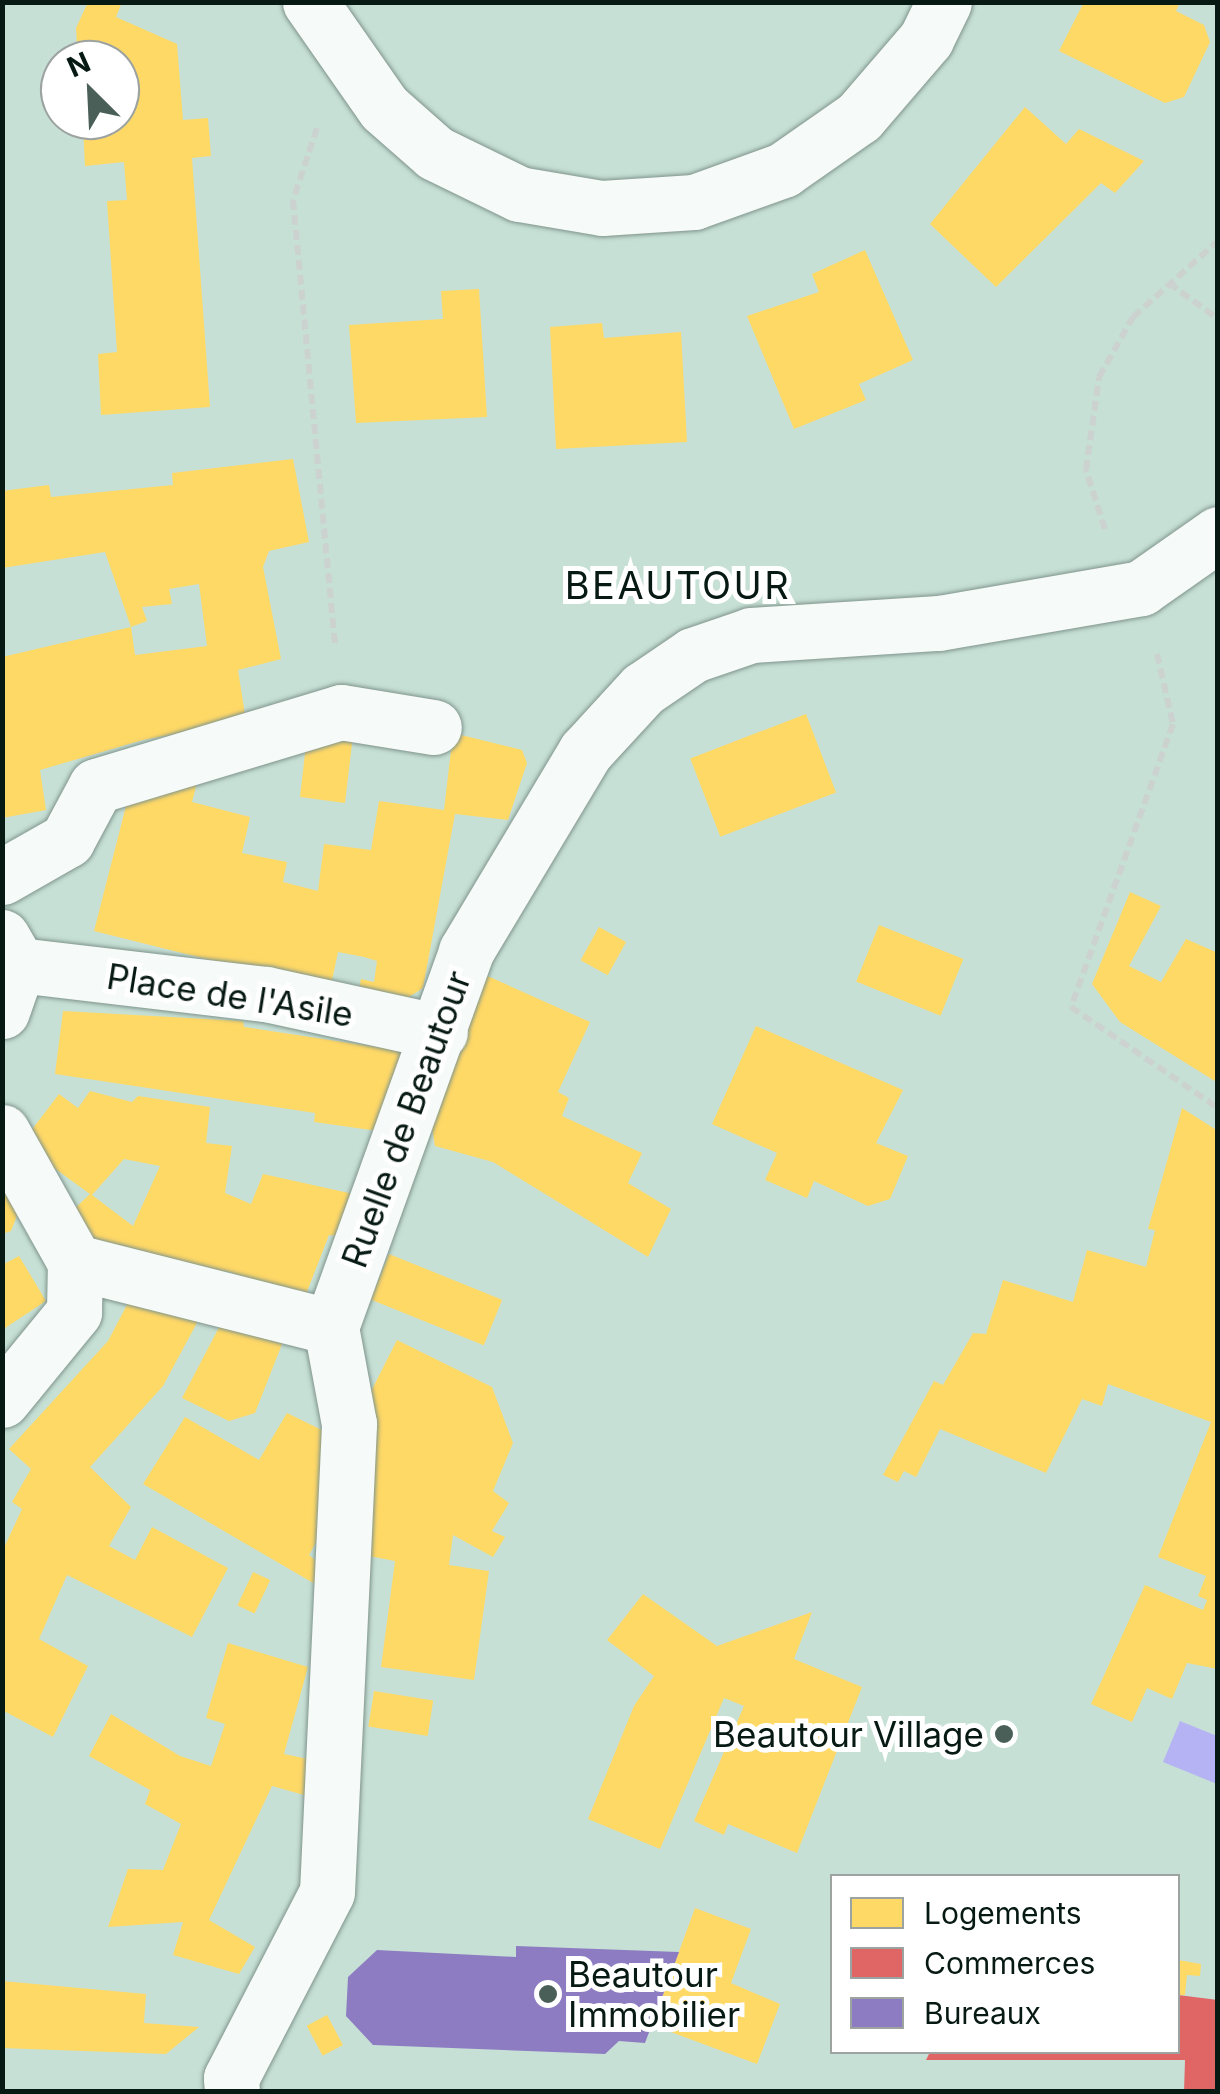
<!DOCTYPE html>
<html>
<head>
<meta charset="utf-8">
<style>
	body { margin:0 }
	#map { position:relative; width:1220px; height:2094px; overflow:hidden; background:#c6e0d6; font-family:Inter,sans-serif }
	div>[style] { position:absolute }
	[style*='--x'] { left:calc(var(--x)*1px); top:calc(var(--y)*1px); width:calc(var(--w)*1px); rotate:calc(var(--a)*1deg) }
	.water>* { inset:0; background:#b5b3f3 }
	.homes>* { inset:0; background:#ffd966; transform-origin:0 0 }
	.shops>* { inset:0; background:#e06666 }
	.offices>* { inset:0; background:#8e7cc3 }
	.path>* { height:6px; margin-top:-3px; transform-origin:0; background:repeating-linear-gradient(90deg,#cbd2cf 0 10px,transparent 0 15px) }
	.roads { filter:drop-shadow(0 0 2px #80948c) drop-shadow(0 0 2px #80948c) }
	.minor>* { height:55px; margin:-27.5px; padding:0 27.5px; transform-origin:27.5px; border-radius:27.5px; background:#f6faf9 }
	.dots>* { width:28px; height:28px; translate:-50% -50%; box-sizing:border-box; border:5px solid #fff; border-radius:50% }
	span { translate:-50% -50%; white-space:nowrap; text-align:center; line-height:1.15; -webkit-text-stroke:10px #fff; paint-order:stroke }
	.street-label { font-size:35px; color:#071913 }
	.poi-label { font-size:35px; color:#071913 }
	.right { translate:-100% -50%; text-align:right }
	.left { translate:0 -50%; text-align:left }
	.neighbourhood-label { font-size:38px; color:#071913; letter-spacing:2.5px }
	.frame { position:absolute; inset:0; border:5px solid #071913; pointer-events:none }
	.legend { position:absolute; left:830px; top:1874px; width:350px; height:180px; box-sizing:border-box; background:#fff; border:2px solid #9ca3a1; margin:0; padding:12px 18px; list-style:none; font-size:30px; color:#071913 }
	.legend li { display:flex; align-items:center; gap:20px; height:50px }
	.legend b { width:50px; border:2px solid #9ca3a1 }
	.north { position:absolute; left:40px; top:40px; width:100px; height:100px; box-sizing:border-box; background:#fff; border:2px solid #9ca3a1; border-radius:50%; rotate:336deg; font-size:28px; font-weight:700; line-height:40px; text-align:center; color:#071913 }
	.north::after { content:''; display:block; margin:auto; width:35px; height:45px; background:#4a5f57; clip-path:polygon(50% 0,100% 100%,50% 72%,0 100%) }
</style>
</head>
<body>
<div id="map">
	<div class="water">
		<i style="clip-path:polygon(1180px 1721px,1217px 1736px,1217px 1784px,1163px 1762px)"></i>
	</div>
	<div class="homes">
		<i style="clip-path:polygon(88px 2px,122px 2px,116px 17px,177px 44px,183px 120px,208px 118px,211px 156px,192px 158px,210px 407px,101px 415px,98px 354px,117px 352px,107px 201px,127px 200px,124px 162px,85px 166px,83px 127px,120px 120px,120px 60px,78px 60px,76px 28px)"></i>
		<i style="clip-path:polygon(1084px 2px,1180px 2px,1176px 11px,1204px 25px,1210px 42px,1184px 97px,1165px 103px,1059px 51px)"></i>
		<i style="clip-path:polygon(1025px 107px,1066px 144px,1079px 129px,1144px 161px,1115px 193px,1101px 183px,996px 287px,930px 224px)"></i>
		<i style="clip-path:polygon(865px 250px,913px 360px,859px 384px,866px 400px,794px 429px,747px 316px,819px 292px,812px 274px)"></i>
		<i style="clip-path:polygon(479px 289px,487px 417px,356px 423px,349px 325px,443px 319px,441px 291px)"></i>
		<i style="clip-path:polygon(602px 323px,604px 338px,681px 332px,687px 442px,556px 449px,550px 327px)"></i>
		<i style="clip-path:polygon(293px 459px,309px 542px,269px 551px,263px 567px,281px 659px,238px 670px,246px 721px,143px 740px,40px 770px,46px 810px,2px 818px,2px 657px,131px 627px,135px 655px,207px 646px,199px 584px,169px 589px,172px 604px,142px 607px,147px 621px,131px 627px,105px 552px,2px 568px,2px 491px,49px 485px,51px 497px,173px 485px,172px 473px)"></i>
		<i style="left:806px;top:714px;width:84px;height:124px;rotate:69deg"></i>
		<i style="clip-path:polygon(354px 727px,345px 803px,300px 797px,307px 736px)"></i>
		<i style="clip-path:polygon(453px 733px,522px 750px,527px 763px,508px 820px,455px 814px,423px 988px,406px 999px,358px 995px,361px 979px,374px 982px,377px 961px,364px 957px,338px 952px,330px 990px,94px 931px,126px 806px,198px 779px,192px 802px,250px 817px,242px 853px,287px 862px,283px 882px,318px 891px,324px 844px,371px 850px,379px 801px,444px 810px)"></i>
		<i style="clip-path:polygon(1130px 892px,1161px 906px,1129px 966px,1161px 982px,1186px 939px,1218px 953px,1218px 1083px,1120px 1022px,1092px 984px)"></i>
		<i style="left:879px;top:925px;width:91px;height:61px;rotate:22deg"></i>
		<i style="left:599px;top:927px;width:31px;height:38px;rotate:29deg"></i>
		<i style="clip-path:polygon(483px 974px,590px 1022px,558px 1092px,569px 1098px,562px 1116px,642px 1153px,628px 1183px,671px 1209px,648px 1257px,493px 1162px,435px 1146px,432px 1129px,452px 1050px)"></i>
		<i style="clip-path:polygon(63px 1011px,243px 1021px,244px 1027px,403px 1051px,392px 1133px,314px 1122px,315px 1113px,55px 1074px)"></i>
		<i style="clip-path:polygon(756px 1026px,903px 1090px,876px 1143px,908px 1156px,890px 1199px,868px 1206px,814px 1181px,807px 1198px,765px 1180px,777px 1153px,712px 1124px)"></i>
		<i style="clip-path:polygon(evenodd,90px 1091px,132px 1102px,138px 1096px,210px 1107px,206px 1143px,232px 1146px,225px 1193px,251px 1204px,263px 1174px,358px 1195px,335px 1236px,329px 1235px,303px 1302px,230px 1272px,109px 1256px,68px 1215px,90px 1194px,21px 1144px,59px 1094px,78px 1108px,90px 1091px,124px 1159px,160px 1166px,133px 1226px,92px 1195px,124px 1159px)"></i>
		<i style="clip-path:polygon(1182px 1108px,1218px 1131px,1218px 1669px,1187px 1663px,1172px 1699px,1147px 1688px,1132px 1722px,1091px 1704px,1145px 1585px,1203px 1610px,1207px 1600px,1198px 1596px,1206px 1576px,1158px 1557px,1211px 1422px,1108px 1384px,1102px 1406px,1082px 1399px,1046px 1473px,940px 1429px,916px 1477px,904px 1471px,898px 1482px,883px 1475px,934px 1381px,943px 1385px,973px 1333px,986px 1334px,1003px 1280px,1073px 1302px,1087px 1250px,1146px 1267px,1155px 1230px,1148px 1229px)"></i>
		<i style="clip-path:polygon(2px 1171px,22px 1203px,11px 1231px,2px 1234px)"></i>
		<i style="left:389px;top:1254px;width:122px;height:49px;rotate:22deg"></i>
		<i style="clip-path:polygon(19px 1256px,46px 1301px,2px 1330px,2px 1265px)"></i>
		<i style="clip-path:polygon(129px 1301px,199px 1319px,163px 1386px,90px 1467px,131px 1507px,109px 1546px,135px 1560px,152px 1527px,228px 1568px,192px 1637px,67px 1575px,39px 1639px,88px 1666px,53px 1737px,2px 1710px,2px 1552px,22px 1509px,12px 1502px,31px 1469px,9px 1449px,108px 1341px)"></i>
		<i style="clip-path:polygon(225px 1316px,284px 1339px,255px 1413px,229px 1421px,182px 1398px)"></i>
		<i style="clip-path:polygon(397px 1340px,492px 1387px,513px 1443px,493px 1491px,509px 1503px,492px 1531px,505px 1537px,493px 1557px,453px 1535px,449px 1565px,489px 1571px,474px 1680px,381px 1667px,395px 1561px,358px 1554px,357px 1419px)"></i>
		<i style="clip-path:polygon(287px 1413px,332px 1435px,337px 1505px,309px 1555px,320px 1564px,315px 1584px,143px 1484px,185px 1417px,259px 1460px)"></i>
		<i style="left:253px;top:1572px;width:19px;height:37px;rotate:25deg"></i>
		<i style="clip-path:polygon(643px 1594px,717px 1646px,812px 1612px,794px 1659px,862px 1687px,797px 1853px,728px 1824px,724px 1835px,694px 1821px,744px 1706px,724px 1698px,660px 1849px,588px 1819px,634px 1706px,654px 1676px,607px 1640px)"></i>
		<i style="clip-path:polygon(228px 1643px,308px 1667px,284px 1754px,313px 1760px,311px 1797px,272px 1786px,209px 1920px,255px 1947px,239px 1974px,173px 1955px,183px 1922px,108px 1927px,128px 1869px,163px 1870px,181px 1824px,145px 1804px,150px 1790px,89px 1756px,111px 1714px,180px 1756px,211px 1766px,225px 1724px,206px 1718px)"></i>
		<i style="left:374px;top:1691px;width:60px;height:36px;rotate:9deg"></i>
		<i style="clip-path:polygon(695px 1908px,751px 1929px,731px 1983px,780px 2004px,757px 2064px,652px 2025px)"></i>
		<i style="clip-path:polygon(1178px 1960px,1201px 1964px,1200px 1976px,1187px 1975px,1185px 1995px,1178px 1995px)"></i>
		<i style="clip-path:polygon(2px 1981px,146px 1994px,144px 2023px,199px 2027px,166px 2054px,2px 2048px)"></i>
		<i style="left:327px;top:2015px;width:34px;height:23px;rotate:62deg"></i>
	</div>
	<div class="shops">
		<i style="clip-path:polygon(1178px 1995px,1218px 2000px,1218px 2092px,1184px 2092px,1185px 2060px,926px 2060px,930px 2052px,1178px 2052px)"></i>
	</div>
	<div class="offices">
		<i style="clip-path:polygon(516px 1946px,679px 1952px,645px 2043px,619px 2041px,605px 2054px,373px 2045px,346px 2016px,348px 1977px,377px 1950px,516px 1957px)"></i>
	</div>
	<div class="path">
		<i style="--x:317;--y:128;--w:76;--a:108.4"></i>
		<i style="--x:293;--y:200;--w:447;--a:84.6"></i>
		<i style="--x:1169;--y:283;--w:61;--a:36.3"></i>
		<i style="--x:1105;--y:529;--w:62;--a:-107.9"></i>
		<i style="--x:1086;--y:470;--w:94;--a:-82"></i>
		<i style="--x:1099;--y:377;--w:69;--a:-60.5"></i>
		<i style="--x:1133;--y:317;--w:114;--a:-41.8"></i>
		<i style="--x:1157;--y:654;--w:72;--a:77.1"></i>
		<i style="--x:1173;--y:724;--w:301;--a:109.8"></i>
		<i style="--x:1071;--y:1007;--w:178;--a:34.5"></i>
	</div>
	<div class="roads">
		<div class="minor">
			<i style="--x:310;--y:2;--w:129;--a:55.1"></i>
			<i style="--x:384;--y:108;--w:68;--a:41.4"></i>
			<i style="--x:435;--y:153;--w:93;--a:26"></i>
			<i style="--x:519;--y:194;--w:84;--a:9.6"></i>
			<i style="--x:602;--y:208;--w:92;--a:-3.7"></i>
			<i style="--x:694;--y:202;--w:95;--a:-19.8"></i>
			<i style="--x:783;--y:170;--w:93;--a:-34.9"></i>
			<i style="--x:859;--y:117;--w:103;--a:-49.3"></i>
			<i style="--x:926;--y:39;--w:41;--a:-64.1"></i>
			<i style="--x:2;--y:877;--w:75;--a:-29.6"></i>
			<i style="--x:67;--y:840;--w:61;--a:-61.8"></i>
			<i style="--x:96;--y:786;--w:256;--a:-16.8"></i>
			<i style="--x:341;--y:712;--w:94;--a:9.2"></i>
			<i style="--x:2;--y:937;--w:32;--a:60"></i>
			<i style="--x:18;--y:965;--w:49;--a:109.2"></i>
			<i style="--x:18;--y:965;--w:250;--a:6.7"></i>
			<i style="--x:266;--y:994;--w:178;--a:12.3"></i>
			<i style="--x:2;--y:1132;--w:149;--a:60.7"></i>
			<i style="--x:75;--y:1262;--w:264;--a:14.2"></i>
			<i style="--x:2;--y:1400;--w:114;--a:-50.7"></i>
			<i style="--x:74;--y:1312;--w:50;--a:-88.9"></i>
			<i style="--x:232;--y:2092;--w:14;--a:-94"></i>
			<i style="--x:231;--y:2078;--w:209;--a:-62.7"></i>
			<i style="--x:327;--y:1892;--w:469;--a:-87.3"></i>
			<i style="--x:349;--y:1424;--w:99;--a:-100.5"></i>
			<i style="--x:331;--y:1327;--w:400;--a:-70.2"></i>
			<i style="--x:466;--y:951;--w:232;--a:-59.1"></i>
			<i style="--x:585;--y:752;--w:86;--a:-47.4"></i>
			<i style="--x:643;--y:689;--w:60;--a:-34.2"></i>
			<i style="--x:693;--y:655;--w:61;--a:-19"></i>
			<i style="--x:751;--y:635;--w:188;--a:-3.7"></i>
			<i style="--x:939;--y:623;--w:205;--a:-9.8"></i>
			<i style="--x:1141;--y:588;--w:94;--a:-35"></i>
		</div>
	</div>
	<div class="dots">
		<i style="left:1004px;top:1734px;background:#4a5f57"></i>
		<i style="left:548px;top:1994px;background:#4a5f57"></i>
	</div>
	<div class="street-label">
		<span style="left:230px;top:995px;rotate:9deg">Place de l'Asile</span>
		<span style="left:406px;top:1119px;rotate:-70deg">Ruelle de Beautour</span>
	</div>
	<div class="poi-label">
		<span class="right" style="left:984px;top:1734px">Beautour Village</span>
		<span class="left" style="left:568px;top:1994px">Beautour<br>Immobilier</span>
	</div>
	<div class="neighbourhood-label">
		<span style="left:678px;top:586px">BEAUTOUR</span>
	</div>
	<div class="frame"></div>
	<ul class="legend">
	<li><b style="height:28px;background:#ffd966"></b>Logements</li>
	<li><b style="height:28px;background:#e06666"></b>Commerces</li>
	<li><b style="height:28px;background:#8e7cc3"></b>Bureaux</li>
	</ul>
	<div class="north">N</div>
</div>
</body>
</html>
